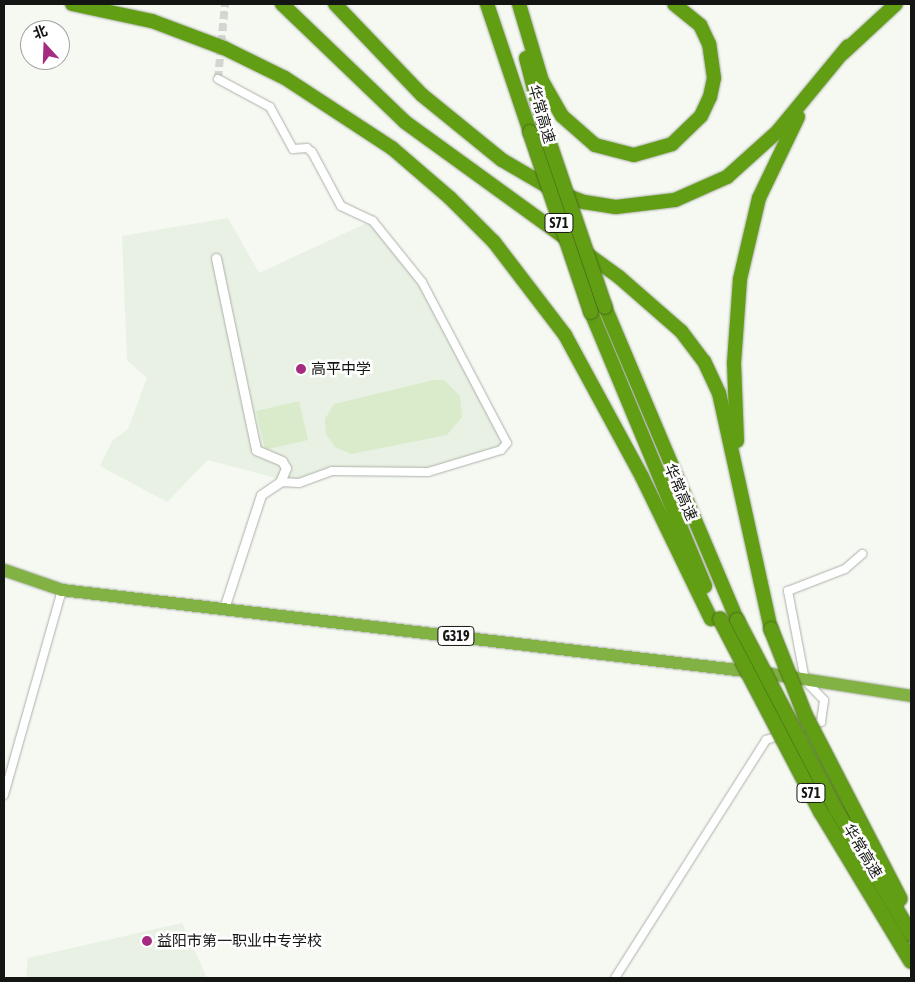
<!DOCTYPE html>
<html>
<head>
<meta charset="utf-8">
<style>
	body { margin:0 }
	#map { position:relative; width:915px; height:982px; overflow:hidden; background:#f5f9f2; font-family:"Asap Condensed","Noto Sans SC",sans-serif }
	div>[style] { position:absolute }
	[style*='--x'] { left:calc(var(--x)*1px); top:calc(var(--y)*1px); width:calc(var(--w)*1px); rotate:calc(var(--a)*1deg) }
	.built>* { inset:0; background:#e8f1e3 }
	.green>* { inset:0; background:#d9ebcb; transform-origin:0 0 }
	.minor-tunnel>* { height:8px; margin-top:-4px; transform-origin:0; background:repeating-linear-gradient(90deg,#d3d7d1 0 8px,transparent 0 12px) }
	.roads { filter:drop-shadow(0 0 1px #acb0a9) drop-shadow(0 0 1px #acb0a9) }
	.minor>* { height:8px; margin:-4px; padding:0 4px; transform-origin:4px; border-radius:4px; background:#fff }
	.tertiary>* { height:9px; margin:-4.5px; padding:0 4.5px; transform-origin:4.5px; border-radius:4.5px; background:#fff }
	.trunk>* { height:12px; margin:-6px; padding:0 6px; transform-origin:6px; border-radius:6px; background:#82b243 }
	.motorway>* { height:14px; margin:-7px; padding:0 7px; transform-origin:7px; border-radius:7px; background:#629e14 }
	.bridges { filter:drop-shadow(0 0 1px #476e14) drop-shadow(0 0 1px #476e14) }
	.motorway-bridge>* { height:14px; margin:-7px; padding:0 7px; transform-origin:7px; border-radius:7px; background:#629e14 }
	.dots>* { width:14px; height:14px; translate:-50% -50%; box-sizing:border-box; border:2px solid #fff; border-radius:50% }
	span { translate:-50% -50%; white-space:nowrap; text-align:center; line-height:1.15; -webkit-text-stroke:5px #fff; paint-order:stroke }
	.shield-label span { padding:1px 4px; background:#fff; border:1px solid; border-radius:4px; -webkit-text-stroke-width:0 }
	.shield-label { font-size:14px; color:#141613; font-weight:700 }
	.street-label { font-size:15px; color:#141613 }
	.poi-label { font-size:15px; color:#141613 }
	.left { translate:0 -50%; text-align:left }
	.frame { position:absolute; inset:0; border:5px solid #141613; pointer-events:none }
	.north { position:absolute; left:20px; top:20px; width:50px; height:50px; box-sizing:border-box; background:#fff; border:1px solid #a1a2a1; border-radius:50%; rotate:340deg; font-size:14px; font-weight:700; line-height:20px; text-align:center; color:#141613 }
	.north::after { content:''; display:block; margin:auto; width:18px; height:22px; background:#a42b81; clip-path:polygon(50% 0,100% 100%,50% 72%,0 100%) }
</style>
</head>
<body>
<div id="map">
	<div class="built">
		<i style="clip-path:polygon(228px 218px,259px 273px,369px 222px,423px 288px,505px 444px,418px 471px,332px 470px,295px 483px,208px 460px,167px 502px,100px 466px,112px 441px,128px 429px,147px 378px,127px 360px,122px 236px)"></i>
		<i style="clip-path:polygon(182px 923px,207px 978px,26px 978px,28px 958px)"></i>
	</div>
	<div class="green">
		<i style="clip-path:polygon(434px 380px,444px 380px,460px 396px,462px 417px,447px 435px,351px 454px,335px 447px,326px 434px,325px 419px,334px 404px)"></i>
		<i style="left:299px;top:401px;width:40px;height:44px;rotate:77deg"></i>
	</div>
	<div class="minor-tunnel">
		<i style="--x:218;--y:79;--w:75;--a:-84.7"></i>
	</div>
	<div class="roads">
		<div class="minor">
			<i style="--x:218;--y:79;--w:59;--a:28.3"></i>
			<i style="--x:270;--y:107;--w:48;--a:61.3"></i>
			<i style="--x:293;--y:149;--w:14;--a:-4"></i>
			<i style="--x:307;--y:148;--w:6;--a:39"></i>
			<i style="--x:312;--y:152;--w:61;--a:61.8"></i>
			<i style="--x:341;--y:206;--w:35;--a:25"></i>
			<i style="--x:373;--y:221;--w:78;--a:51.2"></i>
			<i style="--x:422;--y:282;--w:182;--a:62.2"></i>
			<i style="--x:507;--y:443;--w:9;--a:131"></i>
			<i style="--x:501;--y:450;--w:76;--a:163.2"></i>
			<i style="--x:428;--y:472;--w:96;--a:-179.4"></i>
			<i style="--x:332;--y:471;--w:35;--a:160"></i>
			<i style="--x:299;--y:483;--w:19;--a:-177"></i>
			<i style="--x:4;--y:795;--w:213;--a:-74.2"></i>
			<i style="--x:615;--y:978;--w:282;--a:-57.6"></i>
			<i style="--x:766;--y:740;--w:58;--a:-18.1"></i>
			<i style="--x:821;--y:722;--w:22;--a:-82"></i>
			<i style="--x:824;--y:700;--w:28;--a:-134"></i>
			<i style="--x:805;--y:680;--w:91;--a:-100.8"></i>
			<i style="--x:788;--y:591;--w:61;--a:-21.1"></i>
			<i style="--x:845;--y:569;--w:23;--a:-41"></i>
		</div>
		<div class="tertiary">
			<i style="--x:216;--y:258;--w:196;--a:78.2"></i>
			<i style="--x:256;--y:450;--w:28;--a:23"></i>
			<i style="--x:282;--y:461;--w:8;--a:60"></i>
			<i style="--x:286;--y:468;--w:15;--a:113"></i>
			<i style="--x:280;--y:482;--w:23;--a:146"></i>
			<i style="--x:261;--y:495;--w:119;--a:108.1"></i>
		</div>
		<div class="trunk">
			<i style="--x:4;--y:570;--w:61;--a:19"></i>
			<i style="--x:62;--y:590;--w:714;--a:6.76"></i>
			<i style="--x:771;--y:674;--w:142;--a:8.9"></i>
		</div>
		<div class="motorway">
			<i style="--x:72;--y:4;--w:82;--a:12"></i>
			<i style="--x:152;--y:21;--w:77;--a:20.6"></i>
			<i style="--x:224;--y:48;--w:68;--a:26.2"></i>
			<i style="--x:285;--y:78;--w:128;--a:33.2"></i>
			<i style="--x:392;--y:148;--w:77;--a:40.8"></i>
			<i style="--x:450;--y:198;--w:62;--a:45"></i>
			<i style="--x:494;--y:242;--w:117;--a:52.6"></i>
			<i style="--x:565;--y:335;--w:162;--a:61.5"></i>
			<i style="--x:642;--y:477;--w:158;--a:64.1"></i>
			<i style="--x:282;--y:4;--w:170;--a:43.8"></i>
			<i style="--x:405;--y:122;--w:264;--a:35.9"></i>
			<i style="--x:619;--y:277;--w:82;--a:41.1"></i>
			<i style="--x:681;--y:331;--w:38;--a:53"></i>
			<i style="--x:704;--y:361;--w:35;--a:65"></i>
			<i style="--x:719;--y:393;--w:242;--a:77.6"></i>
			<i style="--x:335;--y:4;--w:126;--a:46.3"></i>
			<i style="--x:422;--y:95;--w:103;--a:39.1"></i>
			<i style="--x:502;--y:160;--w:61;--a:30.3"></i>
			<i style="--x:555;--y:191;--w:31;--a:21"></i>
			<i style="--x:584;--y:202;--w:32;--a:9"></i>
			<i style="--x:616;--y:207;--w:59;--a:-6.8"></i>
			<i style="--x:675;--y:200;--w:57;--a:-23.9"></i>
			<i style="--x:727;--y:177;--w:69;--a:-42"></i>
			<i style="--x:778;--y:131;--w:110;--a:-50.5"></i>
			<i style="--x:487;--y:4;--w:135;--a:71.4"></i>
			<i style="--x:519;--y:4;--w:80;--a:73.4"></i>
			<i style="--x:542;--y:81;--w:40;--a:60.3"></i>
			<i style="--x:562;--y:116;--w:44;--a:41.3"></i>
			<i style="--x:595;--y:145;--w:40;--a:14.4"></i>
			<i style="--x:634;--y:155;--w:40;--a:-16"></i>
			<i style="--x:672;--y:144;--w:40;--a:-44"></i>
			<i style="--x:701;--y:116;--w:21;--a:-65"></i>
			<i style="--x:710;--y:97;--w:19;--a:-78"></i>
			<i style="--x:714;--y:78;--w:34;--a:-98"></i>
			<i style="--x:709;--y:44;--w:21;--a:-115"></i>
			<i style="--x:700;--y:25;--w:33;--a:-141"></i>
			<i style="--x:843;--y:53;--w:72;--a:-42.8"></i>
			<i style="--x:526;--y:58;--w:72;--a:75.6"></i>
			<i style="--x:605;--y:307;--w:340;--a:67.1"></i>
			<i style="--x:591;--y:312;--w:297;--a:67.4"></i>
			<i style="--x:737;--y:441;--w:78;--a:-92.2"></i>
			<i style="--x:734;--y:363;--w:84;--a:-85.9"></i>
			<i style="--x:740;--y:279;--w:83;--a:-76.8"></i>
			<i style="--x:759;--y:198;--w:90;--a:-64.3"></i>
		</div>
	</div>
	<div class="bridges">
		<div class="motorway-bridge">
			<i style="--x:544;--y:128;--w:189;--a:71.2"></i>
			<i style="--x:530;--y:132;--w:190;--a:71.3"></i>
			<i style="--x:720;--y:619;--w:218;--a:62.4"></i>
			<i style="--x:821;--y:812;--w:174;--a:58.9"></i>
			<i style="--x:737;--y:620;--w:216;--a:62.4"></i>
			<i style="--x:837;--y:811;--w:144;--a:59"></i>
			<i style="--x:771;--y:629;--w:92;--a:68.4"></i>
			<i style="--x:805;--y:715;--w:207;--a:62.7"></i>
		</div>
	</div>
	<div class="dots">
		<i style="left:301px;top:369px;background:#a42b81"></i>
		<i style="left:147px;top:941px;background:#a42b81"></i>
	</div>
	<div class="shield-label">
		<span style="left:559px;top:223px">S71</span>
		<span style="left:456px;top:636px">G319</span>
		<span style="left:811px;top:793px">S71</span>
	</div>
	<div class="street-label">
		<span style="left:542px;top:114px;rotate:74deg">华常高速</span>
		<span style="left:681px;top:492px;rotate:67deg">华常高速</span>
		<span style="left:863px;top:851px;rotate:59deg">华常高速</span>
	</div>
	<div class="poi-label">
		<span class="left" style="left:311px;top:369px">高平中学</span>
		<span class="left" style="left:157px;top:941px">益阳市第一职业中专学校</span>
	</div>
	<div class="frame"></div>
	<div class="north">北</div>
</div>
</body>
</html>
